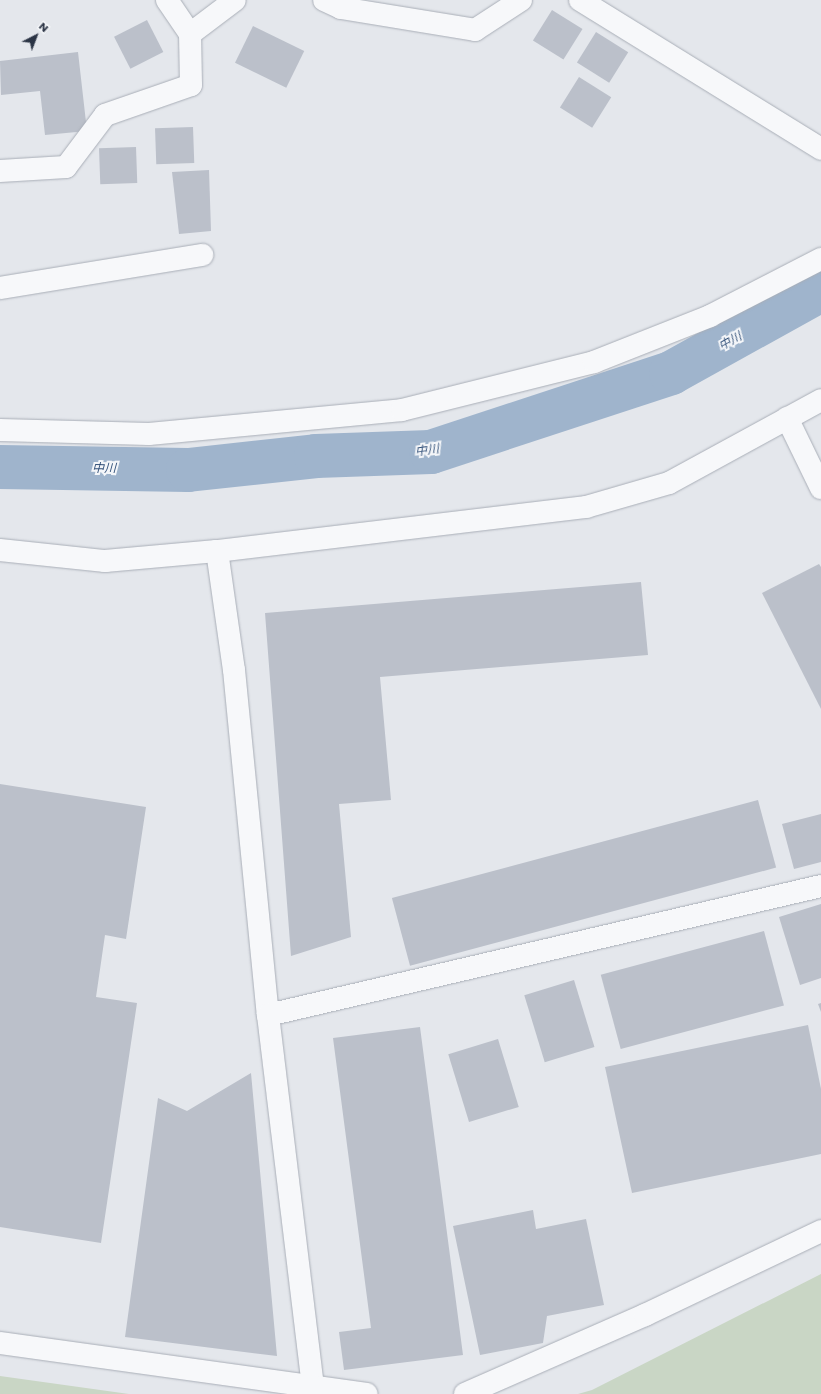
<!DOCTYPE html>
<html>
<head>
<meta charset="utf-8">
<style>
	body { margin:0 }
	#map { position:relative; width:821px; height:1394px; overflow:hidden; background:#e4e7ec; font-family:Poppins,"Noto Sans JP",sans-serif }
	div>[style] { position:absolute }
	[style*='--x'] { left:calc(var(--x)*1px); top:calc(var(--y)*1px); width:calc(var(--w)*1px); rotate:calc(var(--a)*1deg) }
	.green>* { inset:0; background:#c9d6c5 }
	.river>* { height:44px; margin:-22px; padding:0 22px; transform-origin:22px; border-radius:22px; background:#9fb4cc }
	.building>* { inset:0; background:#bbc0ca; transform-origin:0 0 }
	.roads { filter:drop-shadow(0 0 1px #a9aeb7) drop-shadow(0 0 1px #a9aeb7) }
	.minor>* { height:22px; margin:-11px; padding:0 11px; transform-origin:11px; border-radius:11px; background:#f7f8fa }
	span { translate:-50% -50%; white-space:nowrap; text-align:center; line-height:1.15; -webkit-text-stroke:4px #f4f6f9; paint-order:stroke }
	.water-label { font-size:12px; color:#34527a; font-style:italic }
	.north { position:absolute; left:16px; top:16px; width:40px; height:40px; -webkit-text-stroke:3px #f4f6f9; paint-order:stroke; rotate:42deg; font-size:11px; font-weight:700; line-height:16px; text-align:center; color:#2b3445 }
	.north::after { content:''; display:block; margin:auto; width:14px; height:18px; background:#2b3445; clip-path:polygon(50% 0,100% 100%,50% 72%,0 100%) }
</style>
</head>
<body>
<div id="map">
	<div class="green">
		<i style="clip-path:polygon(821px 1274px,821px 1394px,578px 1394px,592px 1390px)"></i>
		<i style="clip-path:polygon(0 1376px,129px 1394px,0 1394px)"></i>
	</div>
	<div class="river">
		<i style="--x:0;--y:467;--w:188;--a:0.9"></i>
		<i style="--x:188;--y:470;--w:129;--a:-6.2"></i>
		<i style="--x:316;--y:456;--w:115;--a:-2"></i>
		<i style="--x:431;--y:452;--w:253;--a:-18.2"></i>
		<i style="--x:671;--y:373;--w:171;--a:-29"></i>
	</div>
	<div class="building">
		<i style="left:552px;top:10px;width:36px;height:36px;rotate:32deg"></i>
		<i style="left:147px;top:20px;width:36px;height:37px;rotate:63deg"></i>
		<i style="left:253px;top:26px;width:57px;height:41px;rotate:26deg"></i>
		<i style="left:596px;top:32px;width:38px;height:36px;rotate:32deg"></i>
		<i style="clip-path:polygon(78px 52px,87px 131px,45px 135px,40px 91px,1px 95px,0 61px)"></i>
		<i style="left:579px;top:77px;width:38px;height:36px;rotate:32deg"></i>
		<i style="left:193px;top:127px;width:36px;height:38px;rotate:88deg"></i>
		<i style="left:136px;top:147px;width:36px;height:37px;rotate:88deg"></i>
		<i style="clip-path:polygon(209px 170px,211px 231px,179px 234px,172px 172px)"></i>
		<i style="clip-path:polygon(819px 564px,821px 567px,821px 709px,762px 593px)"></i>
		<i style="clip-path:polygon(641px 582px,648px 655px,380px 677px,391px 800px,339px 804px,351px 937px,291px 956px,265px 613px)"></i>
		<i style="clip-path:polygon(0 784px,146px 807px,126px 939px,105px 935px,96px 997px,137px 1003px,101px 1243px,0 1227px)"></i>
		<i style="left:758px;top:800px;width:70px;height:379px;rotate:75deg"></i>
		<i style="clip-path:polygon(821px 814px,821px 862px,794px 869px,782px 824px)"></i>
		<i style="clip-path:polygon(821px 904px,821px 978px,800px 985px,779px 917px)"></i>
		<i style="left:764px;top:931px;width:77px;height:169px;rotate:75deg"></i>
		<i style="left:574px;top:980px;width:70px;height:52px;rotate:73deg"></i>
		<i style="clip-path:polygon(821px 1003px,821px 1012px,818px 1004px)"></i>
		<i style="clip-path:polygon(808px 1025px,821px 1089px,821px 1154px,632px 1193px,605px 1067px)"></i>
		<i style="clip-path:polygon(420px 1027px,463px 1355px,344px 1370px,339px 1332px,371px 1328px,333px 1038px)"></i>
		<i style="left:498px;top:1039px;width:71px;height:52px;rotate:73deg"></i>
		<i style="clip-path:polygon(251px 1073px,277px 1356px,125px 1337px,158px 1098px,187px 1111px)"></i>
		<i style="clip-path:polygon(533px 1210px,536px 1229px,586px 1219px,604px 1305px,547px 1316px,543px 1343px,480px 1355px,453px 1226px)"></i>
	</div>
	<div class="roads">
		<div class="minor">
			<i style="--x:167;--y:0;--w:41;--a:55.9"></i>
			<i style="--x:190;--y:34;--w:56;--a:-37.1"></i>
			<i style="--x:324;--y:0;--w:19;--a:25"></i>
			<i style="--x:341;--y:8;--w:136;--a:9.3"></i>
			<i style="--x:475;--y:30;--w:55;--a:-33.1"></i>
			<i style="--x:580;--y:0;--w:283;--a:31.7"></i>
			<i style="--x:0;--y:171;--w:66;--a:-3.5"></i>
			<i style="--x:66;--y:167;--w:65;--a:-53.1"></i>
			<i style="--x:105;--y:115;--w:91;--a:-19.2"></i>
			<i style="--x:191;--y:85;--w:51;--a:-91.1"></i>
			<i style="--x:0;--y:288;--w:205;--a:-9.3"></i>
			<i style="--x:787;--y:418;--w:78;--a:64.1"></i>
			<i style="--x:0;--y:430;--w:149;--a:1.5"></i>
			<i style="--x:149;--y:434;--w:254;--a:-5.4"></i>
			<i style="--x:402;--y:410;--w:198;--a:-14"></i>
			<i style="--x:594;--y:362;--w:125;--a:-21.6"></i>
			<i style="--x:710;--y:316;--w:125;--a:-27.2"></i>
			<i style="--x:0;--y:550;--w:106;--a:6"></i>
			<i style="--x:105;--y:561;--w:112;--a:-5.1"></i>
			<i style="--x:217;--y:551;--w:372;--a:-6.8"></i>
			<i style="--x:586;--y:507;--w:86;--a:-16.1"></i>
			<i style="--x:669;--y:483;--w:173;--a:-28.6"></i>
			<i style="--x:217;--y:551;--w:120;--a:81.9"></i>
			<i style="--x:234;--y:670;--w:347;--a:84.4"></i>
			<i style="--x:268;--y:1015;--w:375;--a:83.1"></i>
			<i style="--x:268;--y:1015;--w:568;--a:-13.13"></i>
			<i style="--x:0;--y:1343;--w:370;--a:7.9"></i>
			<i style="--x:465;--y:1394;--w:197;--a:-23.7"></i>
			<i style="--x:645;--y:1315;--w:195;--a:-25.5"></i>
		</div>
	</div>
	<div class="water-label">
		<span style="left:730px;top:341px;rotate:-29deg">中川</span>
		<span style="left:427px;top:450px;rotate:-8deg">中川</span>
		<span style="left:104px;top:468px;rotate:1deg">中川</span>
	</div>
	<div class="north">N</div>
</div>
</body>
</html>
